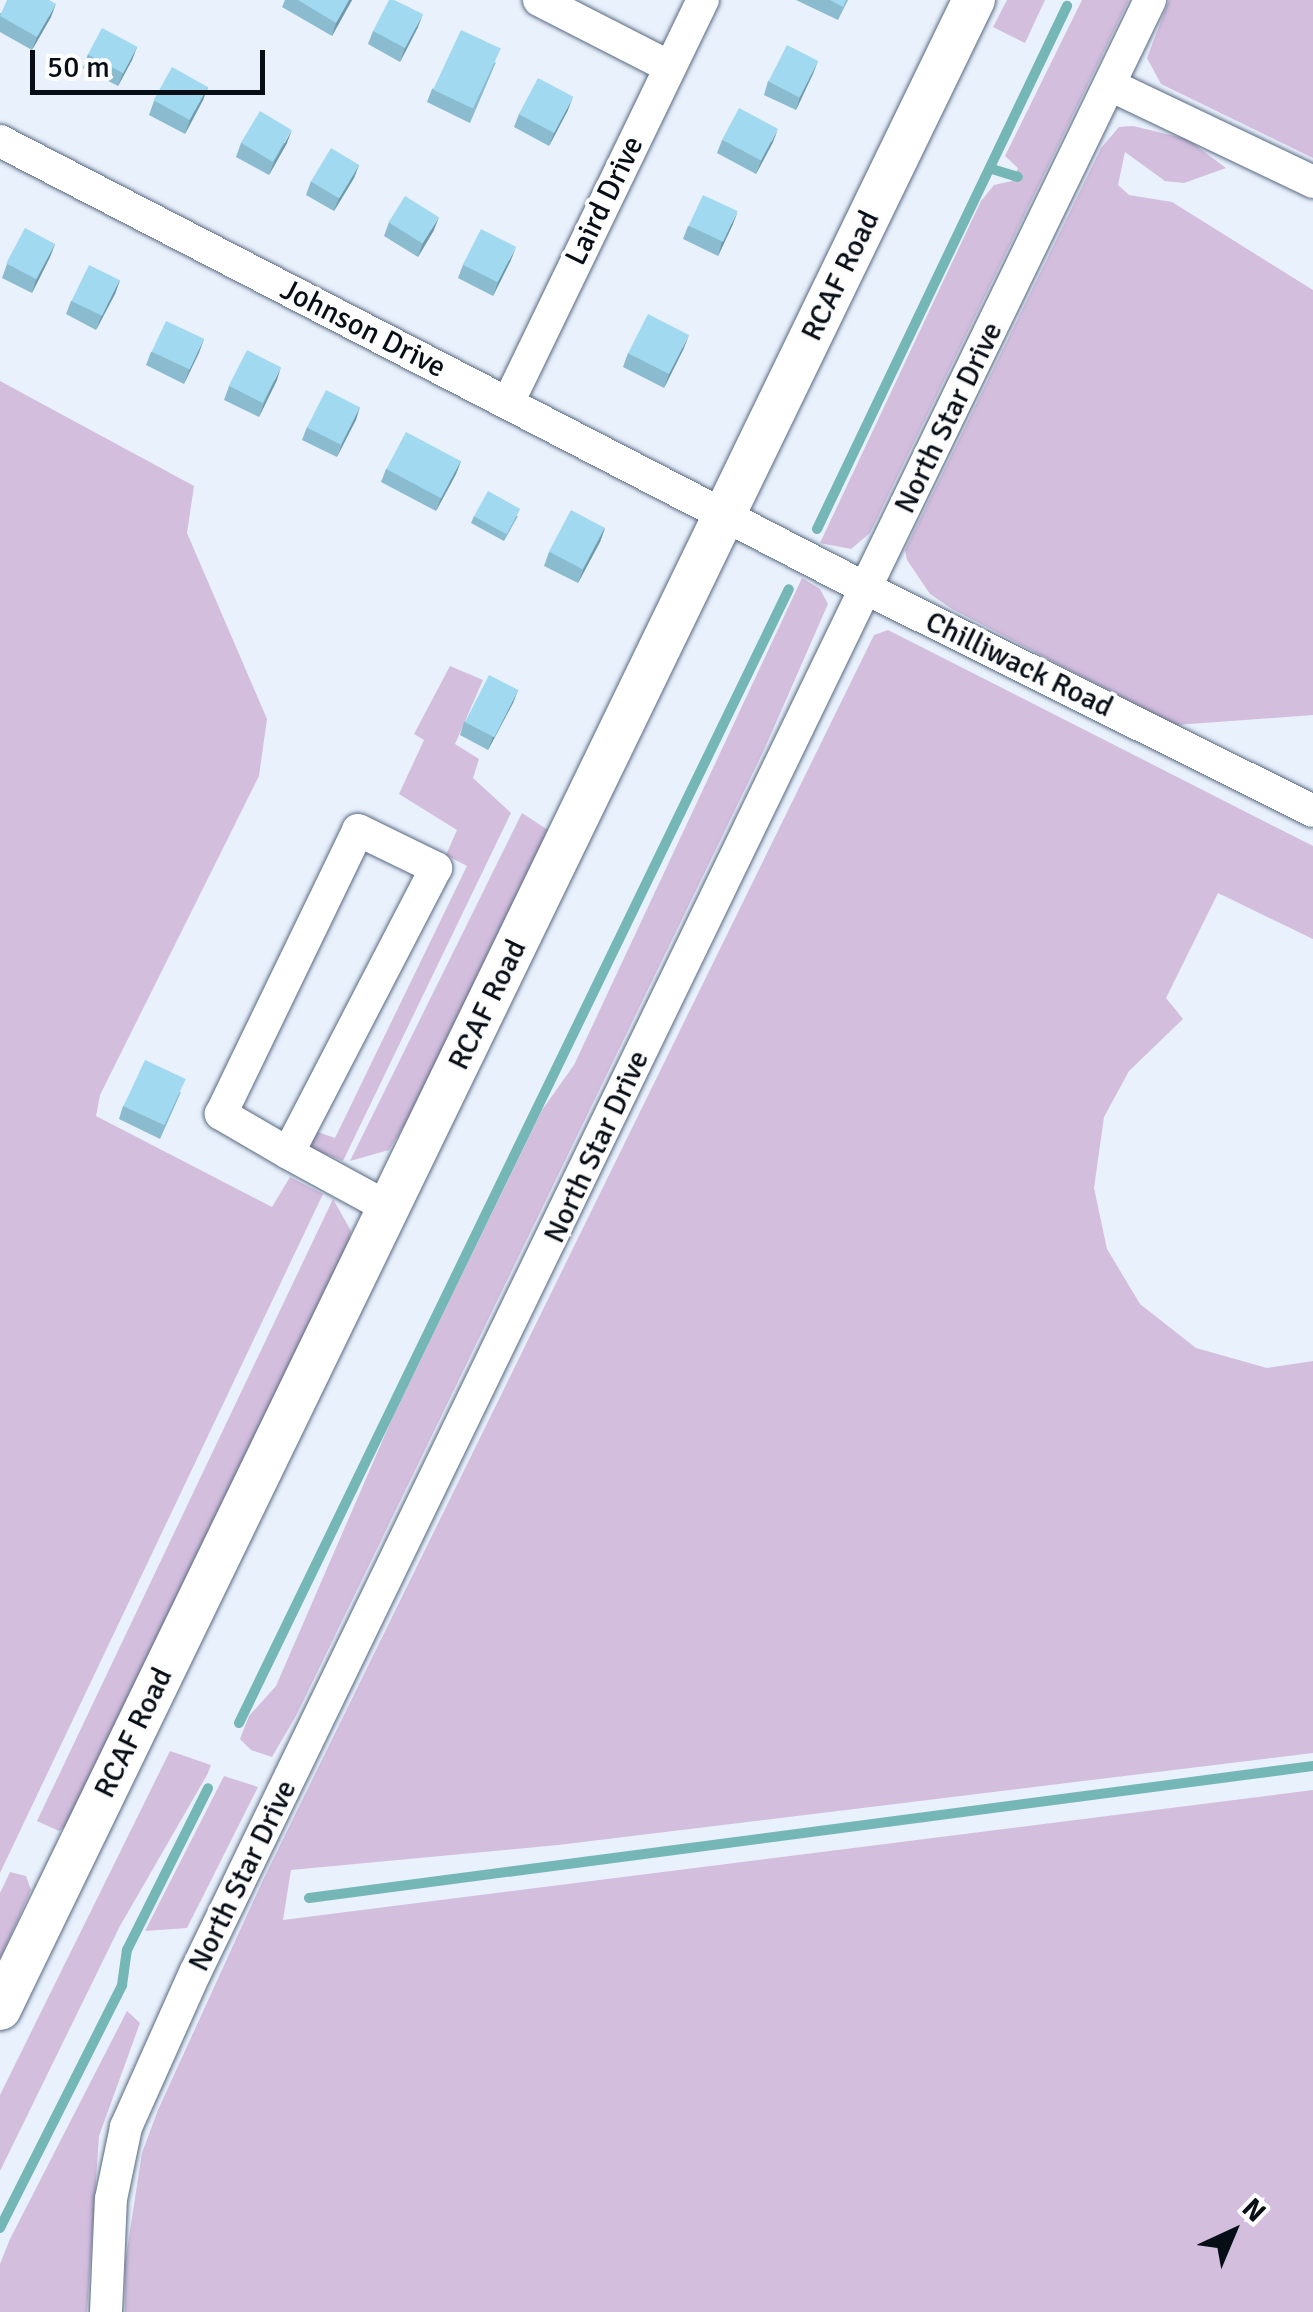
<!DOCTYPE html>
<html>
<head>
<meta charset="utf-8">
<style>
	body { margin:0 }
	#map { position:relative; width:1313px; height:2312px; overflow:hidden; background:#e9f1fc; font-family:Signika,sans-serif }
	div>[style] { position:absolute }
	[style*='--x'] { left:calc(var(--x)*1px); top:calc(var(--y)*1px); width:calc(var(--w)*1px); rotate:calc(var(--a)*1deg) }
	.green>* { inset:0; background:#d3bede }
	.stream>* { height:10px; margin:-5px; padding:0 5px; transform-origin:5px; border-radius:5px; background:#75b6b7 }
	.roads { filter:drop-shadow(0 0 2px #586981) drop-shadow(0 0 2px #586981) }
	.minor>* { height:32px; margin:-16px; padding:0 16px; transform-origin:16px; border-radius:16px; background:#fff }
	.major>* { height:42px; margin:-21px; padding:0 21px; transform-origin:21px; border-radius:21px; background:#fff }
	.wall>* { inset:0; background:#8abbcf }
	.shaded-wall>* { inset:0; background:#7198a9 }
	.building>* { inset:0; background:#a1d9f1; transform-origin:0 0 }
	span { translate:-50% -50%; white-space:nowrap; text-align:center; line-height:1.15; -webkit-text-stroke:8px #fdfdfd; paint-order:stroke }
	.street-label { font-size:30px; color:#070e16 }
	.north { position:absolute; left:1183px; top:2182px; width:100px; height:100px; -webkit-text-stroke:8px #fdfdfd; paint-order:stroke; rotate:44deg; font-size:28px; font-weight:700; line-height:40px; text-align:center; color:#070e16 }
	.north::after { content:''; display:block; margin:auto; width:35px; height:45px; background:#070e16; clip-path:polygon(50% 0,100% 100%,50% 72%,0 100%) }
	.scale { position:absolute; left:30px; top:50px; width:235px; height:45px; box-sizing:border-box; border:5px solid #070e16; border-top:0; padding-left:12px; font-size:30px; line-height:35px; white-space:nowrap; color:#070e16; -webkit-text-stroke:8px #fdfdfd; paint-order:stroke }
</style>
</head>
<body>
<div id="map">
	<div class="green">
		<i style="clip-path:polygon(1007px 0,1045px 0,1025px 43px,993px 27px)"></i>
		<i style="clip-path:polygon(1082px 0,1129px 0,870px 533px,851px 549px,820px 543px,981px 201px,994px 185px,1012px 181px,1018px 168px,1005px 156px)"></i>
		<i style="clip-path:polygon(1169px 0,1313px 0,1313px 158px,1161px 84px,1147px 58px)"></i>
		<i style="clip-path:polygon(1133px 126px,1187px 139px,1226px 168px,1184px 183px,1165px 181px,1125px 152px,1118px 185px,1129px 195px,1172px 202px,1313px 290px,1313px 715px,1176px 725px,952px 609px,930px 594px,907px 560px,905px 550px,1101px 148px,1119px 127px)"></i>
		<i style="clip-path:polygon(0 381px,194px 486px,187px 533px,267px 719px,259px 776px,100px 1095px,96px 1116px,272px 1207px,290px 1177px,323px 1194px,0 1873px)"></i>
		<i style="clip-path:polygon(802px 578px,820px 589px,828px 604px,764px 750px,297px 1714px,272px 1757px,251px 1750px,240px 1739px,249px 1716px,276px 1686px,391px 1421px,542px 1110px,574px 1065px)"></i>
		<i style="clip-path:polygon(888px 630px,1313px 846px,1313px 939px,1218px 893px,1166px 998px,1183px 1019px,1129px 1071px,1104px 1117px,1094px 1188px,1107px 1249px,1140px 1304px,1196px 1348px,1267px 1368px,1313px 1361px,1313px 1753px,558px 1845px,291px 1870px,283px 1920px,1313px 1790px,1313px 2312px,125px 2312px,125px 2263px,142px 2153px,158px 2110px,263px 1880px,874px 635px)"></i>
		<i style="clip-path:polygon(450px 666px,483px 680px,455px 744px,479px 759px,473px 778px,511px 813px,343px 1161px,311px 1148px,312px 1130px,335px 1138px,467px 866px,446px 855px,457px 830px,399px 794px,424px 740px,414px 734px)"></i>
		<i style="clip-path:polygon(522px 813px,548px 830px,410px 1116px,389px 1150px,350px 1161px)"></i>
		<i style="clip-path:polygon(333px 1199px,351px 1231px,349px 1242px,68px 1824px,59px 1831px,37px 1821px)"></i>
		<i style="clip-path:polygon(170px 1751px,211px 1765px,207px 1775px,120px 1926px,0 2171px,0 2095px)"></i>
		<i style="clip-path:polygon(224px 1776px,258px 1787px,187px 1928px,145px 1931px)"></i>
		<i style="clip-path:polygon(10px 1872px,26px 1876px,31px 1890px,0 1959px,0 1893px)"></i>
		<i style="clip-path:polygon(127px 2011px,140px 2023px,99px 2136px,87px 2312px,0 2312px,0 2264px,10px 2239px)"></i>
	</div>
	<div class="stream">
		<i style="--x:992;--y:169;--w:27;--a:17"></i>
		<i style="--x:817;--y:529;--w:580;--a:-64.45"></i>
		<i style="--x:239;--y:1723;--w:1260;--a:-64.13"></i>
		<i style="--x:309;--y:1898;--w:1013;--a:-7.49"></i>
		<i style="--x:0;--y:2228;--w:272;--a:-63.3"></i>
		<i style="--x:122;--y:1985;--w:35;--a:-82"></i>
		<i style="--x:127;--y:1950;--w:181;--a:-63.4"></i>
	</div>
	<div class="roads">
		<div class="minor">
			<i style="--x:539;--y:0;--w:147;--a:27.1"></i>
			<i style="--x:1112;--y:86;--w:223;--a:25.5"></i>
			<i style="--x:0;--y:141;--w:974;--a:27.33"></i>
			<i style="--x:865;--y:588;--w:500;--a:26.46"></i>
			<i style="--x:508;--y:403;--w:448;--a:-64.2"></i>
			<i style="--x:288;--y:1153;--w:78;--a:-149.8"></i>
			<i style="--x:221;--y:1114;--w:315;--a:-64.2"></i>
			<i style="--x:358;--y:830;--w:87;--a:26"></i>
			<i style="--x:436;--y:868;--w:321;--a:117.4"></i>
			<i style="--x:288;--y:1153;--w:115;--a:28.6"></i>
			<i style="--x:106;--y:2312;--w:113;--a:-87.5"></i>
			<i style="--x:111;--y:2199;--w:74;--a:-78.2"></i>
			<i style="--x:126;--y:2127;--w:169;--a:-65.9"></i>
			<i style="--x:195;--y:1973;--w:2192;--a:-64.17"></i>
		</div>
		<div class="major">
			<i style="--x:0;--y:2009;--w:2233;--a:-64.14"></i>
		</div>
	</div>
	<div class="wall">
		<i style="clip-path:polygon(285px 0,352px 0,332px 36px,282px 7px)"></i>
		<i style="clip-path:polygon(796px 0,848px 0,838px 20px)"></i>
		<i style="clip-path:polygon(0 13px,51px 17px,32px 50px,0 32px)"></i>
		<i style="clip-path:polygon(418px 27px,400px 62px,368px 44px,373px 31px)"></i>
		<i style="clip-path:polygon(137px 47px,132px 60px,118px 86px,83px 68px,88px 54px)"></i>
		<i style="clip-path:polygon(818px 61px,796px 110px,764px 95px,768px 81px)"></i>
		<i style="clip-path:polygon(496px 62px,470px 123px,427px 102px,432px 89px)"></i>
		<i style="clip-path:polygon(208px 87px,203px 100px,185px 134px,149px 115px,154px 101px)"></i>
		<i style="clip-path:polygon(568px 110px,549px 146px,514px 127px,519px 114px)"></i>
		<i style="clip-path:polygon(722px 140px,773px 142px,756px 174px,717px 153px)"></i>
		<i style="clip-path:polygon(241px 143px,287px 143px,269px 175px,236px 157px)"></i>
		<i style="clip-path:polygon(359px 165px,354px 178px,334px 211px,306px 195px,311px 181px)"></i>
		<i style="clip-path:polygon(389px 222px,434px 230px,418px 257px,384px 236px)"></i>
		<i style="clip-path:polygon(733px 224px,718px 256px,683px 239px,688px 226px)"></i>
		<i style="clip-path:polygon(55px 244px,50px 257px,32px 293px,2px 278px,7px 264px)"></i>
		<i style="clip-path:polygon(511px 260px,493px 296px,458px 278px,463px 265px)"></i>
		<i style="clip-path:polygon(120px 280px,115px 294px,96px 330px,66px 314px,71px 301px)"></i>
		<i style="clip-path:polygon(204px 339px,184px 384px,146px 365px,151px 352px)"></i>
		<i style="clip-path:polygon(684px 348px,664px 388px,623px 367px,628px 353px)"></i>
		<i style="clip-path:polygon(277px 380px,259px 417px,224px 400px,229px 386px)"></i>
		<i style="clip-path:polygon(360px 407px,337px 457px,302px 440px,307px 427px)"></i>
		<i style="clip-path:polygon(461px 461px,456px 474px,436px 511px,381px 482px,386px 469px)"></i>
		<i style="clip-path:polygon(474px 516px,518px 516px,504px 541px,471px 523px)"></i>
		<i style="clip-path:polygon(605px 528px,600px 542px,578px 583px,544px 566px,549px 552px)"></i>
		<i style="clip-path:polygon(518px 690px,513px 703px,488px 750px,460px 735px,464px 722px)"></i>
		<i style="clip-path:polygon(181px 1092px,160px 1139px,119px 1119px,123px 1106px)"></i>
	</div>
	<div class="shaded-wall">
		<i style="clip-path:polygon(349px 0,352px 0,332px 36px,336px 23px)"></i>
		<i style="clip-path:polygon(56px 4px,51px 17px,32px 50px,37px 37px)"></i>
		<i style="clip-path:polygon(423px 14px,418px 27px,400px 62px,405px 48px)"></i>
		<i style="clip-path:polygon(137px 47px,132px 60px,118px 86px,123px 73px)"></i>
		<i style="clip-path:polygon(818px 61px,813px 74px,796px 110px,800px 97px)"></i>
		<i style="clip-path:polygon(208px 87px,203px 100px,185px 134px,190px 120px)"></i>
		<i style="clip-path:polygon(573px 97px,568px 110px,549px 146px,554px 133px)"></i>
		<i style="clip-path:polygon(778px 129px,773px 142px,756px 174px,761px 161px)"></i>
		<i style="clip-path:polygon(292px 130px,287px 143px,269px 175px,274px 162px)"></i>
		<i style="clip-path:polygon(359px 165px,354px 178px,334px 211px,339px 198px)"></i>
		<i style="clip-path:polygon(738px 211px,733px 224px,718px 256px,722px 242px)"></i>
		<i style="clip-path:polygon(439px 217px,434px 230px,418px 257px,423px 243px)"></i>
		<i style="clip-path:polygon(55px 244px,50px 257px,32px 293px,36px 280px)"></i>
		<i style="clip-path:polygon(516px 247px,511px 260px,493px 296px,498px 282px)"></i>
		<i style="clip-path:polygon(120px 280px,115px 294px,96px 330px,101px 317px)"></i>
		<i style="clip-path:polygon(689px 335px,684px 348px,664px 388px,669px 374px)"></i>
		<i style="clip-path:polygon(204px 339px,199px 353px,184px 384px,189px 370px)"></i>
		<i style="clip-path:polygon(281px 367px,277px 380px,259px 417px,264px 403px)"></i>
		<i style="clip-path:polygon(360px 407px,356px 420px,337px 457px,342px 444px)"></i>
		<i style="clip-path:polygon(461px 461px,456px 474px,436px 511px,441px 498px)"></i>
		<i style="clip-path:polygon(605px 528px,600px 542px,578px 583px,583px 570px)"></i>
		<i style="clip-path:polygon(518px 690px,513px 703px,488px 750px,493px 737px)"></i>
	</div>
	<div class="building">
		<i style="clip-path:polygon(7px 0,49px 0,56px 4px,37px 37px,0 16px)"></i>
		<i style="clip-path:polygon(298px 0,349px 0,336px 23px)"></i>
		<i style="clip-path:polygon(389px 0,394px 0,423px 14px,405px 48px,373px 31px)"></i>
		<i style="clip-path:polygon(830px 0,846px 0,843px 7px)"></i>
		<i style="left:102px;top:28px;width:40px;height:30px;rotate:28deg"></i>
		<i style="left:461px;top:30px;width:44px;height:66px;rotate:25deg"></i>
		<i style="left:787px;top:45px;width:35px;height:41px;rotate:27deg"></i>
		<i style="left:172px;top:67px;width:41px;height:38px;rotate:29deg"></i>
		<i style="left:538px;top:78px;width:40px;height:41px;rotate:28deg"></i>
		<i style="left:739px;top:108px;width:44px;height:36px;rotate:28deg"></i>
		<i style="left:260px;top:111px;width:37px;height:37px;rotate:31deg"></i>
		<i style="left:331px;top:148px;width:33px;height:39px;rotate:31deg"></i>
		<i style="left:703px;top:195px;width:38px;height:34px;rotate:25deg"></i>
		<i style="left:405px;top:196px;width:40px;height:31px;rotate:32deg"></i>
		<i style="left:25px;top:228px;width:34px;height:40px;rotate:28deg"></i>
		<i style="left:481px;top:229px;width:39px;height:40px;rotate:27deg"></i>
		<i style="left:89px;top:265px;width:34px;height:40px;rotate:26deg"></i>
		<i style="left:648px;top:314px;width:46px;height:44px;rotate:27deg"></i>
		<i style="left:166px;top:321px;width:42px;height:34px;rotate:25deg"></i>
		<i style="left:247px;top:350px;width:38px;height:40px;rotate:27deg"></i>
		<i style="left:326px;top:390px;width:38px;height:42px;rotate:27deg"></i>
		<i style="left:406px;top:432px;width:62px;height:42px;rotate:28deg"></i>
		<i style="left:488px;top:491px;width:37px;height:29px;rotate:29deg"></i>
		<i style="left:571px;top:510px;width:38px;height:47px;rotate:28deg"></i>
		<i style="left:489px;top:675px;width:33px;height:53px;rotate:27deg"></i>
		<i style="left:145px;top:1060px;width:45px;height:51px;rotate:25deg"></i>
	</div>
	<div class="street-label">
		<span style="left:605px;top:201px;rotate:-64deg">Laird Drive</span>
		<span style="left:841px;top:276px;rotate:-64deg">RCAF Road</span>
		<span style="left:363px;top:329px;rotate:27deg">Johnson Drive</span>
		<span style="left:949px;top:418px;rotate:-64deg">North Star Drive</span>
		<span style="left:1019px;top:665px;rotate:26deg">Chilliwack Road</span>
		<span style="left:488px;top:1005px;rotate:-64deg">RCAF Road</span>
		<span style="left:597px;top:1147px;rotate:-65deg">North Star Drive</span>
		<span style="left:134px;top:1733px;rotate:-64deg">RCAF Road</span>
		<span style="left:243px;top:1876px;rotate:-64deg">North Star Drive</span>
	</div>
	<div class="north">N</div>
	<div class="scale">50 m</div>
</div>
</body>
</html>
